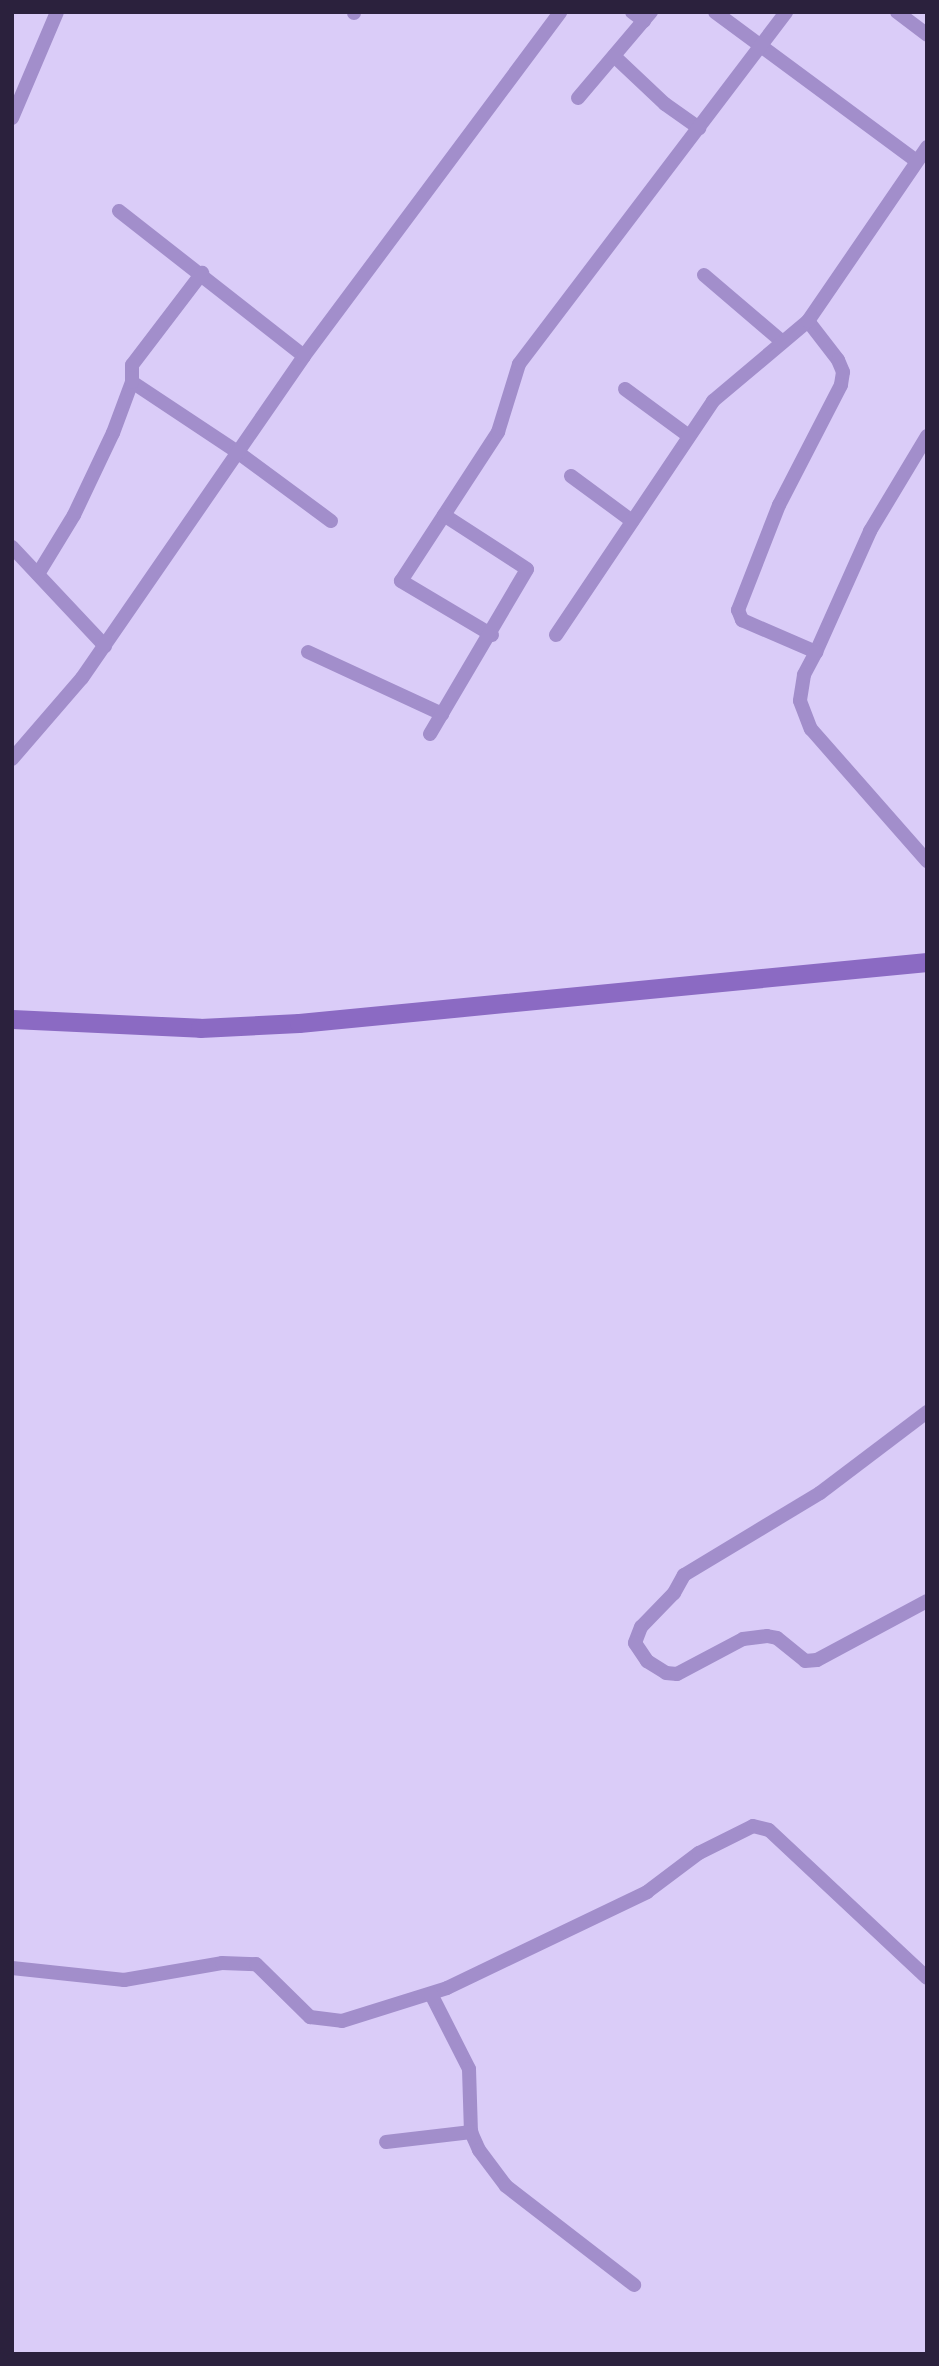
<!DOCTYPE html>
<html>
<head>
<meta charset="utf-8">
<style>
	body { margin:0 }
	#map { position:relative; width:939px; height:2366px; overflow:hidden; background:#daccf8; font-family:Commissioner,sans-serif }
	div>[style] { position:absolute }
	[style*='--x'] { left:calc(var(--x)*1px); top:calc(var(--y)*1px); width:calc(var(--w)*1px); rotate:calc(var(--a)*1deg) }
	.street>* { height:14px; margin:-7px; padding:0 7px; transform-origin:7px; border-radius:7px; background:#a28ecb }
	.secondary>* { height:19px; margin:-9.5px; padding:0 9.5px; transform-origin:9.5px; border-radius:9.5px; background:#8b6ac3 }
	span { translate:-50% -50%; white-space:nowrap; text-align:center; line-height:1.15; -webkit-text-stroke:5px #e5dcfa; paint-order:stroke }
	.frame { position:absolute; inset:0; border:14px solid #2b213d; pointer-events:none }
</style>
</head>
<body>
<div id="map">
	<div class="street">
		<i style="--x:632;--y:12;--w:15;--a:37"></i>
		<i style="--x:715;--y:12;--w:250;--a:36.5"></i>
		<i style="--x:897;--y:12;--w:38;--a:37"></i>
		<i style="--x:354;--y:13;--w:1;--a:-90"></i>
		<i style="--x:614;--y:56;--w:70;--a:43.3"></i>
		<i style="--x:665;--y:104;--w:42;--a:35.2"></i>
		<i style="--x:578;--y:98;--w:113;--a:-49.7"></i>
		<i style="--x:12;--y:118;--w:115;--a:-67"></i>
		<i style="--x:119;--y:211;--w:235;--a:38.1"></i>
		<i style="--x:704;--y:275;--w:100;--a:40.5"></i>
		<i style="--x:808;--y:321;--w:49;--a:52.4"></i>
		<i style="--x:838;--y:360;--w:13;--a:67"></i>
		<i style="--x:843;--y:372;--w:13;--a:99"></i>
		<i style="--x:841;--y:385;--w:135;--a:117.3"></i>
		<i style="--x:779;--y:505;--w:113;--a:111.3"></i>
		<i style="--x:738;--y:610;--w:11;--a:68"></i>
		<i style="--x:742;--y:620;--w:81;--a:23.4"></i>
		<i style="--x:816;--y:652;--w:133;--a:-65.9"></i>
		<i style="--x:870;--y:531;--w:111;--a:-59"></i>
		<i style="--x:132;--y:382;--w:125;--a:33.6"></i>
		<i style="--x:236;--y:451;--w:118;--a:36.4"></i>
		<i style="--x:625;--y:389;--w:79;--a:36.3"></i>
		<i style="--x:571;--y:476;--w:76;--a:36.4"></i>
		<i style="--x:12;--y:547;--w:136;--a:46.8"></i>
		<i style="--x:38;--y:574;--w:69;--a:-58.6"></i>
		<i style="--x:74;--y:515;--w:91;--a:-64.6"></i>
		<i style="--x:113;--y:433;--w:54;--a:-69.6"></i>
		<i style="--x:132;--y:382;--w:17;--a:-90"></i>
		<i style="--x:132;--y:365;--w:116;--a:-52.7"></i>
		<i style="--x:492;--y:635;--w:106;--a:-149.3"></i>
		<i style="--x:401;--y:581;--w:178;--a:-56.9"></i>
		<i style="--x:498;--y:432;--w:71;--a:-72.8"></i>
		<i style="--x:519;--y:364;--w:442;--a:-52.8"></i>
		<i style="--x:556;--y:635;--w:282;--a:-56.1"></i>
		<i style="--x:713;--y:401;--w:124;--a:-40.1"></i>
		<i style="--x:808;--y:321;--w:211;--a:-55.6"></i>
		<i style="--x:308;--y:652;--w:148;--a:24.8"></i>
		<i style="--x:816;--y:652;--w:26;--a:118"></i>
		<i style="--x:804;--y:675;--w:26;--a:99"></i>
		<i style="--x:800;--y:701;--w:30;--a:69"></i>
		<i style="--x:811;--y:729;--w:176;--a:48.7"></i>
		<i style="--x:430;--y:734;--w:191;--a:-59.5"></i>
		<i style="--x:527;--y:569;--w:99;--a:-147"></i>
		<i style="--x:12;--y:759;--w:107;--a:-49.2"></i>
		<i style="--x:82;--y:678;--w:391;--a:-55.4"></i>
		<i style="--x:304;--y:356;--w:429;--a:-53.3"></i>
		<i style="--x:927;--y:1412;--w:134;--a:142.9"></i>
		<i style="--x:820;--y:1493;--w:159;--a:148.9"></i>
		<i style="--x:684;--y:1575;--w:21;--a:119"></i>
		<i style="--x:674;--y:1593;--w:47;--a:134.1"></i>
		<i style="--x:641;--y:1627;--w:17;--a:111"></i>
		<i style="--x:635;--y:1643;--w:22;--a:56"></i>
		<i style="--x:647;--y:1661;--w:22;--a:32"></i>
		<i style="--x:666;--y:1673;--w:11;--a:5"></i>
		<i style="--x:677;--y:1674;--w:75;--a:-27.9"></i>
		<i style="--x:743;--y:1639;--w:24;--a:-7"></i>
		<i style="--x:767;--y:1636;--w:10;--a:11"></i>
		<i style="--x:777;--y:1638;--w:36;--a:39"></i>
		<i style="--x:805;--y:1661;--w:12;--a:-5"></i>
		<i style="--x:817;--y:1660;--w:125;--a:-28.2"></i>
		<i style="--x:12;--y:1968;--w:113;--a:6.1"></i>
		<i style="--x:124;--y:1980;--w:99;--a:-9.8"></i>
		<i style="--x:222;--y:1963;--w:34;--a:2"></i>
		<i style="--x:256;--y:1964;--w:76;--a:44.5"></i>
		<i style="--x:310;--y:2017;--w:32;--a:7"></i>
		<i style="--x:342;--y:2021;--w:110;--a:-17.4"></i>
		<i style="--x:447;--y:1988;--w:222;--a:-25.6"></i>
		<i style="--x:647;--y:1892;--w:65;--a:-36.9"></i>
		<i style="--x:699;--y:1853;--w:60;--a:-26.6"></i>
		<i style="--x:753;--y:1826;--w:16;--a:14"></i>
		<i style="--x:769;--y:1830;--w:216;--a:43.1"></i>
		<i style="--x:431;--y:1994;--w:84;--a:63.1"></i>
		<i style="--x:469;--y:2069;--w:63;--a:88.2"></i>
		<i style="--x:471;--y:2132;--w:20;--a:66"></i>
		<i style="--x:479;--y:2150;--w:45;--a:53.1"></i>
		<i style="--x:506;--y:2186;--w:162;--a:37.7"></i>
		<i style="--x:386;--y:2142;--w:86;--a:-6.7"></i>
	</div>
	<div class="secondary">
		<i style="--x:12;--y:1019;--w:188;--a:2.7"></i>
		<i style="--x:200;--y:1028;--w:99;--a:-2.9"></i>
		<i style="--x:299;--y:1023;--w:631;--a:-5.55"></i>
	</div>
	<div class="frame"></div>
</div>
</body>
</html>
